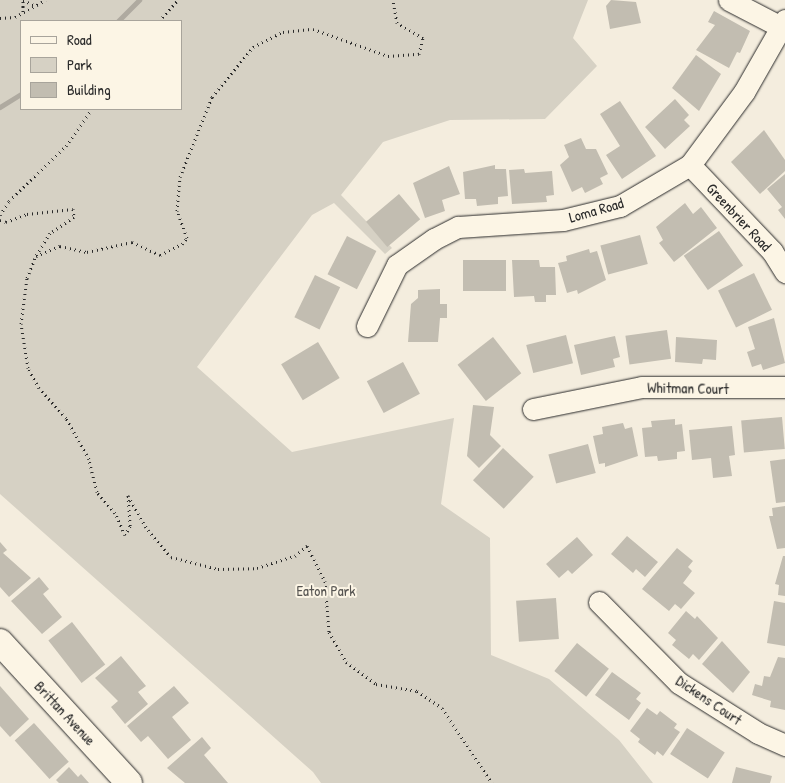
<!DOCTYPE html>
<html>
<head>
<meta charset="utf-8">
<style>
	body { margin:0 }
	#map { position:relative; width:785px; height:783px; overflow:hidden; background:#f4edde; font-family:"Patrick Hand",sans-serif }
	div>[style] { position:absolute }
	[style*='--x'] { left:calc(var(--x)*1px); top:calc(var(--y)*1px); width:calc(var(--w)*1px); rotate:calc(var(--a)*1deg) }
	.green>* { inset:0; background:#d6d1c4 }
	.stream>* { height:5px; margin:-2.5px; padding:0 2.5px; transform-origin:2.5px; border-radius:2.5px; background:#afaaa0 }
	.building>* { inset:0; background:#c2bdb1; transform-origin:0 0 }
	.path>* { height:3px; margin-top:-1.5px; transform-origin:0; background:repeating-linear-gradient(90deg,#2b2b2b 0 1px,transparent 0 5px) }
	.roads { filter:drop-shadow(0 0 1px #2b2b2b) drop-shadow(0 0 1px #2b2b2b) }
	.minor>* { height:21px; margin:-10.5px; padding:0 10.5px; transform-origin:10.5px; border-radius:10.5px; background:#fcf5e5 }
	.major>* { height:26px; margin:-13px; padding:0 13px; transform-origin:13px; border-radius:13px; background:#fcf5e5 }
	span { translate:-50% -50%; white-space:nowrap; text-align:center; line-height:1.15; -webkit-text-stroke:4px #fcf5e5; paint-order:stroke }
	.street-label { font-size:15px; color:#2b2b2b }
	.park-label { font-size:15px; color:#565451 }
	.legend { position:absolute; left:20px; top:20px; width:162px; height:90px; box-sizing:border-box; background:#fcf5e5; border:1px solid #a8a49b; margin:0; padding:6px 9px; list-style:none; font-size:15px; color:#2b2b2b }
	.legend li { display:flex; align-items:center; gap:10px; height:25px }
	.legend b { width:25px; border:1px solid #a8a49b }
</style>
</head>
<body>
<div id="map">
	<div class="green">
		<i style="clip-path:polygon(evenodd,0 0,588px 0,573px 38px,597px 66px,545px 119px,450px 120px,383px 142px,341px 195px,392px 248px,385px 254px,334px 203px,312px 215px,197px 367px,292px 452px,454px 418px,441px 504px,490px 538px,491px 655px,549px 679px,619px 740px,653px 783px,321px 783px,313px 772px,0 494px,0 0,21px 21px,181px 21px,181px 109px,21px 109px,21px 21px)"></i>
	</div>
	<div class="stream">
		<i style="--x:118;--y:21;--w:30;--a:-45"></i>
		<i style="--x:0;--y:107;--w:25;--a:-32"></i>
	</div>
	<div class="building">
		<i style="clip-path:polygon(611px 0,636px 2px,641px 23px,610px 29px,606px 6px)"></i>
		<i style="clip-path:polygon(714px 11px,750px 31px,740px 53px,737px 52px,729px 68px,696px 50px,715px 25px,708px 22px)"></i>
		<i style="clip-path:polygon(696px 55px,721px 74px,699px 111px,672px 88px)"></i>
		<i style="clip-path:polygon(675px 99px,689px 115px,684px 120px,690px 126px,665px 149px,645px 127px)"></i>
		<i style="clip-path:polygon(620px 101px,656px 156px,622px 179px,606px 155px,620px 146px,600px 114px)"></i>
		<i style="clip-path:polygon(764px 130px,785px 160px,785px 171px,760px 194px,731px 162px)"></i>
		<i style="clip-path:polygon(581px 138px,586px 149px,596px 149px,608px 174px,600px 178px,603px 184px,585px 193px,582px 187px,572px 192px,560px 165px,569px 157px,564px 145px)"></i>
		<i style="clip-path:polygon(495px 165px,495px 169px,506px 169px,508px 196px,498px 197px,498px 204px,477px 206px,476px 199px,465px 199px,463px 172px)"></i>
		<i style="clip-path:polygon(449px 166px,460px 194px,442px 200px,445px 211px,425px 218px,413px 183px)"></i>
		<i style="clip-path:polygon(524px 169px,525px 173px,552px 171px,554px 195px,546px 196px,547px 202px,512px 204px,509px 170px)"></i>
		<i style="clip-path:polygon(785px 174px,785px 219px,778px 210px,782px 207px,767px 189px)"></i>
		<i style="left:399px;top:194px;width:33px;height:43px;rotate:50deg"></i>
		<i style="clip-path:polygon(685px 203px,693px 214px,701px 207px,717px 228px,674px 262px,659px 243px,663px 240px,656px 227px)"></i>
		<i style="left:719px;top:231px;width:42px;height:43px;rotate:55deg"></i>
		<i style="left:640px;top:235px;width:30px;height:41px;rotate:75deg"></i>
		<i style="left:347px;top:236px;width:33px;height:43px;rotate:27deg"></i>
		<i style="clip-path:polygon(589px 249px,590px 253px,597px 251px,606px 280px,578px 294px,577px 290px,567px 293px,558px 263px,567px 261px,566px 256px)"></i>
		<i style="left:506px;top:260px;width:31px;height:43px;rotate:90deg"></i>
		<i style="clip-path:polygon(512px 260px,539px 260px,540px 267px,555px 267px,556px 295px,546px 295px,546px 302px,535px 302px,534px 296px,514px 297px)"></i>
		<i style="left:754px;top:273px;width:41px;height:40px;rotate:64deg"></i>
		<i style="left:315px;top:275px;width:28px;height:47px;rotate:26deg"></i>
		<i style="clip-path:polygon(440px 289px,440px 304px,447px 304px,447px 318px,440px 318px,438px 342px,408px 342px,411px 304px,418px 298px,418px 290px)"></i>
		<i style="clip-path:polygon(774px 318px,785px 363px,763px 370px,761px 364px,752px 367px,747px 352px,755px 349px,748px 327px)"></i>
		<i style="left:667px;top:330px;width:29px;height:42px;rotate:82deg"></i>
		<i style="left:566px;top:335px;width:29px;height:41px;rotate:76deg"></i>
		<i style="clip-path:polygon(615px 336px,620px 357px,613px 359px,615px 367px,581px 375px,574px 345px)"></i>
		<i style="left:493px;top:337px;width:46px;height:45px;rotate:52deg"></i>
		<i style="clip-path:polygon(676px 337px,717px 340px,716px 360px,703px 359px,702px 364px,675px 362px)"></i>
		<i style="left:318px;top:342px;width:42px;height:43px;rotate:59deg"></i>
		<i style="left:403px;top:362px;width:36px;height:41px;rotate:62deg"></i>
		<i style="clip-path:polygon(473px 405px,494px 407px,490px 435px,501px 446px,479px 468px,467px 456px)"></i>
		<i style="left:782px;top:417px;width:32px;height:41px;rotate:85deg"></i>
		<i style="clip-path:polygon(675px 419px,675px 425px,682px 424px,685px 451px,677px 452px,677px 459px,658px 461px,657px 456px,645px 457px,642px 428px,652px 427px,651px 421px)"></i>
		<i style="clip-path:polygon(623px 423px,625px 429px,632px 427px,638px 456px,605px 467px,605px 463px,599px 464px,593px 436px,603px 434px,602px 427px)"></i>
		<i style="clip-path:polygon(732px 426px,735px 455px,729px 456px,732px 476px,713px 478px,711px 458px,692px 460px,689px 430px)"></i>
		<i style="left:588px;top:444px;width:30px;height:41px;rotate:75deg"></i>
		<i style="left:503px;top:448px;width:42px;height:44px;rotate:43deg"></i>
		<i style="clip-path:polygon(785px 459px,785px 502px,776px 503px,770px 461px)"></i>
		<i style="clip-path:polygon(785px 506px,785px 548px,777px 549px,769px 516px,773px 516px,772px 508px)"></i>
		<i style="clip-path:polygon(627px 536px,658px 562px,645px 577px,636px 569px,633px 573px,611px 554px)"></i>
		<i style="clip-path:polygon(577px 537px,593px 555px,572px 574px,568px 570px,559px 578px,546px 564px)"></i>
		<i style="clip-path:polygon(0 542px,7px 550px,3px 553px,31px 578px,9px 597px,0 587px)"></i>
		<i style="clip-path:polygon(677px 548px,693px 561px,688px 567px,692px 571px,683px 583px,695px 593px,681px 609px,675px 604px,669px 611px,642px 589px)"></i>
		<i style="clip-path:polygon(783px 556px,785px 556px,785px 596px,778px 595px,779px 585px,775px 584px)"></i>
		<i style="clip-path:polygon(39px 577px,49px 589px,43px 594px,62px 617px,42px 634px,11px 601px)"></i>
		<i style="left:556px;top:598px;width:41px;height:40px;rotate:86deg"></i>
		<i style="clip-path:polygon(774px 601px,785px 603px,785px 646px,767px 643px)"></i>
		<i style="clip-path:polygon(686px 611px,695px 619px,697px 616px,718px 638px,699px 660px,693px 654px,689px 659px,672px 645px,676px 640px,668px 633px)"></i>
		<i style="left:72px;top:622px;width:54px;height:30px;rotate:52deg"></i>
		<i style="clip-path:polygon(722px 641px,750px 672px,733px 693px,702px 664px)"></i>
		<i style="left:577px;top:643px;width:41px;height:36px;rotate:39deg"></i>
		<i style="clip-path:polygon(121px 656px,146px 686px,138px 692px,148px 704px,125px 724px,111px 707px,118px 701px,95px 678px)"></i>
		<i style="clip-path:polygon(778px 657px,785px 658px,785px 710px,770px 707px,771px 701px,752px 695px,755px 684px,762px 686px,764px 676px,770px 677px)"></i>
		<i style="clip-path:polygon(612px 672px,641px 693px,636px 699px,641px 703px,629px 720px,595px 695px)"></i>
		<i style="clip-path:polygon(0 686px,29px 719px,10px 737px,0 726px)"></i>
		<i style="clip-path:polygon(174px 686px,189px 703px,172px 717px,191px 740px,168px 759px,148px 736px,141px 742px,127px 726px)"></i>
		<i style="clip-path:polygon(647px 708px,657px 715px,660px 711px,677px 724px,674px 728px,680px 732px,663px 756px,657px 751px,655px 755px,638px 742px,640px 739px,630px 731px)"></i>
		<i style="left:34px;top:723px;width:52px;height:26px;rotate:48deg"></i>
		<i style="left:687px;top:728px;width:45px;height:31px;rotate:33deg"></i>
		<i style="clip-path:polygon(202px 737px,211px 748px,204px 755px,228px 783px,185px 783px,167px 768px)"></i>
		<i style="clip-path:polygon(69px 767px,78px 777px,81px 774px,89px 783px,59px 783px,56px 780px)"></i>
		<i style="clip-path:polygon(736px 767px,772px 776px,770px 783px,732px 783px)"></i>
	</div>
	<div class="path">
		<i style="--x:23;--y:12;--w:12;--a:-90"></i>
		<i style="--x:23;--y:0;--w:14;--a:25"></i>
		<i style="--x:0;--y:18;--w:15;--a:-4"></i>
		<i style="--x:15;--y:17;--w:35;--a:-29"></i>
		<i style="--x:159;--y:21;--w:28;--a:-48"></i>
		<i style="--x:0;--y:215;--w:17;--a:-57"></i>
		<i style="--x:9;--y:201;--w:79;--a:-44"></i>
		<i style="--x:66;--y:146;--w:45;--a:-54.9"></i>
		<i style="--x:0;--y:220;--w:6;--a:18"></i>
		<i style="--x:6;--y:222;--w:22;--a:-21"></i>
		<i style="--x:27;--y:214;--w:46;--a:-6.2"></i>
		<i style="--x:73;--y:209;--w:8;--a:83"></i>
		<i style="--x:74;--y:217;--w:29;--a:146"></i>
		<i style="--x:50;--y:233;--w:26;--a:122"></i>
		<i style="--x:128;--y:495;--w:31;--a:86"></i>
		<i style="--x:130;--y:526;--w:10;--a:119"></i>
		<i style="--x:125;--y:535;--w:24;--a:-114"></i>
		<i style="--x:115;--y:513;--w:28;--a:-131"></i>
		<i style="--x:97;--y:492;--w:34;--a:-104"></i>
		<i style="--x:89;--y:459;--w:47;--a:-119.3"></i>
		<i style="--x:66;--y:418;--w:40;--a:-132"></i>
		<i style="--x:39;--y:388;--w:23;--a:-119"></i>
		<i style="--x:28;--y:368;--w:45;--a:-99"></i>
		<i style="--x:21;--y:324;--w:46;--a:-82.6"></i>
		<i style="--x:27;--y:278;--w:24;--a:-68"></i>
		<i style="--x:36;--y:256;--w:26;--a:-23"></i>
		<i style="--x:60;--y:246;--w:28;--a:13"></i>
		<i style="--x:87;--y:252;--w:46;--a:-12.5"></i>
		<i style="--x:132;--y:242;--w:31;--a:25"></i>
		<i style="--x:160;--y:255;--w:25;--a:-27"></i>
		<i style="--x:182;--y:244;--w:8;--a:-50"></i>
		<i style="--x:187;--y:238;--w:29;--a:-110"></i>
		<i style="--x:177;--y:211;--w:34;--a:-85"></i>
		<i style="--x:180;--y:177;--w:86;--a:-68.2"></i>
		<i style="--x:212;--y:97;--w:65;--a:-50.6"></i>
		<i style="--x:253;--y:47;--w:34;--a:-27"></i>
		<i style="--x:283;--y:32;--w:30;--a:-6"></i>
		<i style="--x:313;--y:29;--w:80;--a:19.8"></i>
		<i style="--x:388;--y:56;--w:31;--a:-4"></i>
		<i style="--x:419;--y:54;--w:16;--a:-76"></i>
		<i style="--x:423;--y:38;--w:30;--a:-150"></i>
		<i style="--x:397;--y:23;--w:23;--a:-100"></i>
		<i style="--x:128;--y:496;--w:39;--a:60"></i>
		<i style="--x:148;--y:530;--w:35;--a:50"></i>
		<i style="--x:171;--y:557;--w:49;--a:14.3"></i>
		<i style="--x:218;--y:569;--w:39;--a:-1"></i>
		<i style="--x:257;--y:568;--w:40;--a:-18"></i>
		<i style="--x:295;--y:556;--w:16;--a:-40"></i>
		<i style="--x:307;--y:546;--w:39;--a:63"></i>
		<i style="--x:325;--y:581;--w:51;--a:85.5"></i>
		<i style="--x:329;--y:632;--w:34;--a:60"></i>
		<i style="--x:346;--y:662;--w:37;--a:36"></i>
		<i style="--x:376;--y:684;--w:42;--a:9.7"></i>
		<i style="--x:417;--y:691;--w:30;--a:34"></i>
		<i style="--x:442;--y:708;--w:90;--a:56.3"></i>
	</div>
	<div class="roads">
		<div class="minor">
			<i style="--x:729;--y:0;--w:59;--a:27.4"></i>
			<i style="--x:690;--y:165;--w:119;--a:46.4"></i>
			<i style="--x:772;--y:251;--w:25;--a:58"></i>
			<i style="--x:367;--y:326;--w:68;--a:-63.8"></i>
			<i style="--x:397;--y:265;--w:45;--a:-35.1"></i>
			<i style="--x:434;--y:239;--w:27;--a:-27"></i>
			<i style="--x:458;--y:227;--w:105;--a:-3.8"></i>
			<i style="--x:563;--y:220;--w:59;--a:-13.8"></i>
			<i style="--x:620;--y:206;--w:81;--a:-30.4"></i>
			<i style="--x:690;--y:165;--w:91;--a:-53.5"></i>
			<i style="--x:744;--y:92;--w:83;--a:-60.3"></i>
			<i style="--x:533;--y:409;--w:111;--a:-11.4"></i>
			<i style="--x:642;--y:387;--w:143;--a:0"></i>
			<i style="--x:599;--y:602;--w:114;--a:45.4"></i>
			<i style="--x:679;--y:683;--w:93;--a:32.3"></i>
			<i style="--x:758;--y:733;--w:30;--a:24"></i>
		</div>
		<div class="major">
			<i style="--x:0;--y:642;--w:191;--a:47.5"></i>
		</div>
	</div>
	<div class="street-label">
		<span style="left:596px;top:210px;rotate:-16deg">Loma Road</span>
		<span style="left:739px;top:217px;rotate:47deg">Greenbrier Road</span>
		<span style="left:688px;top:388px;rotate:1deg">Whitman Court</span>
		<span style="left:709px;top:700px;rotate:34deg">Dickens Court</span>
		<span style="left:65px;top:713px;rotate:47deg">Brittan Avenue</span>
	</div>
	<div class="park-label">
		<span style="left:326px;top:591px">Eaton Park</span>
	</div>
	<ul class="legend">
	<li><b style="height:6px;background:#fcf5e5"></b>Road</li>
	<li><b style="height:14px;background:#d6d1c4"></b>Park</li>
	<li><b style="height:14px;background:#c2bdb1"></b>Building</li>
	</ul>
</div>
</body>
</html>
